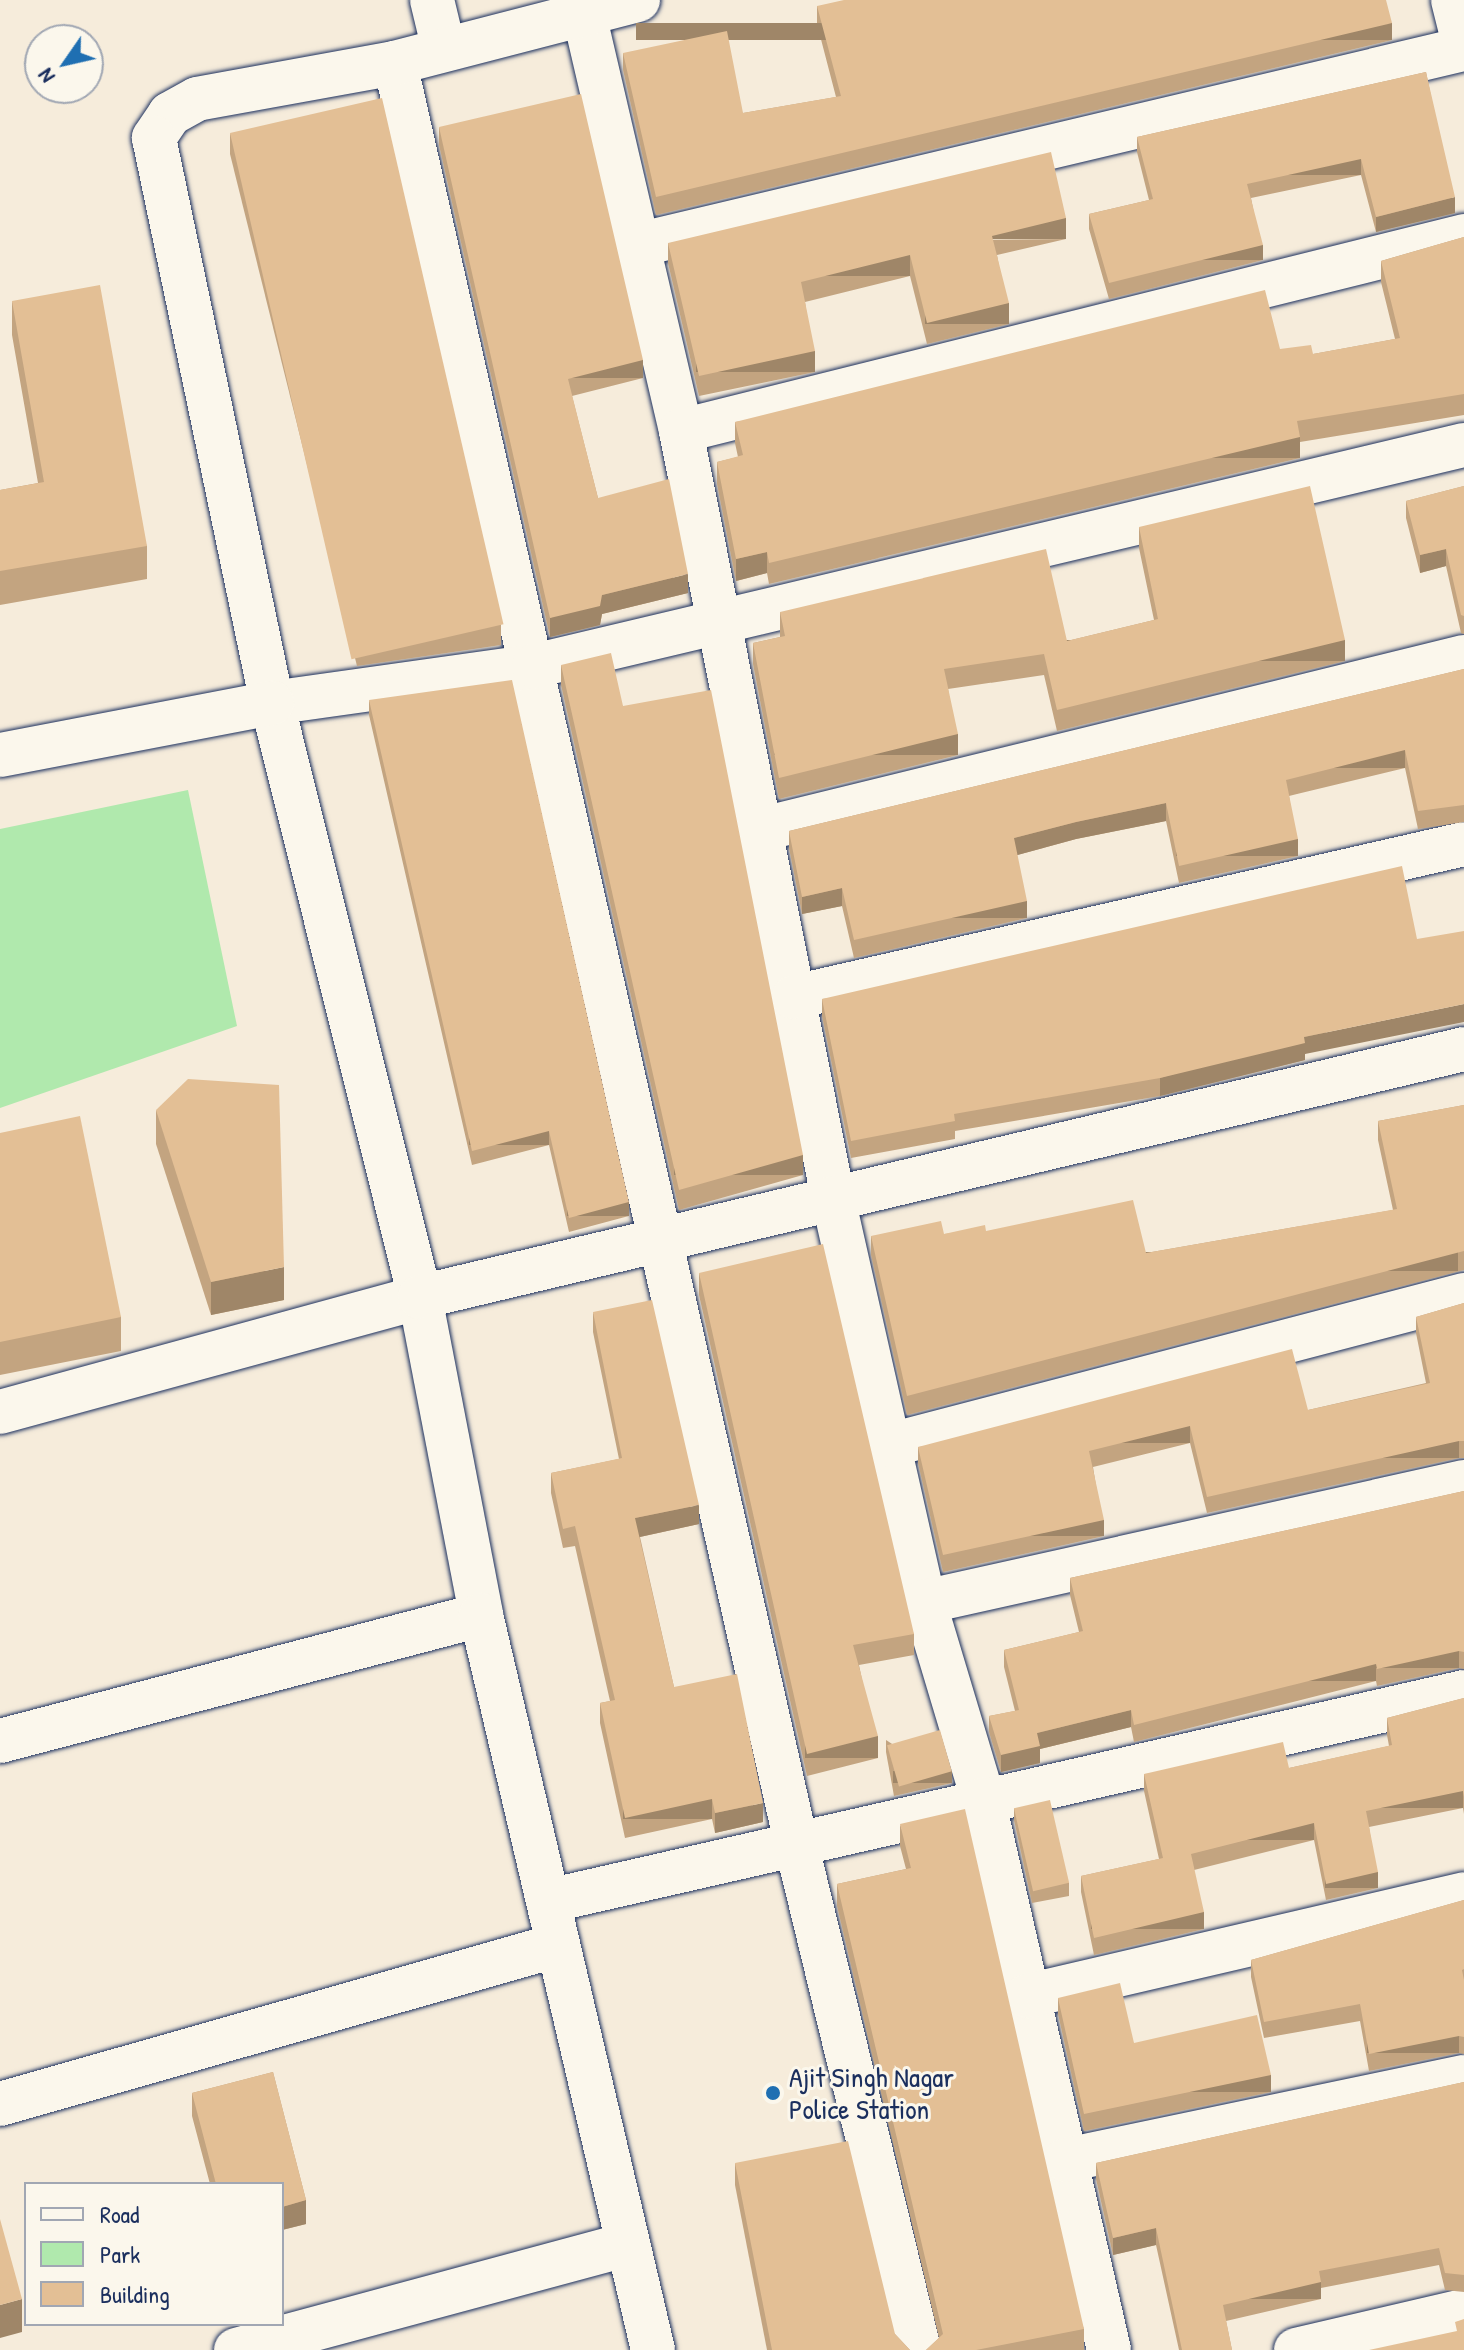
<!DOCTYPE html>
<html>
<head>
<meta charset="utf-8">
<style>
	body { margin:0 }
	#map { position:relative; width:1464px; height:2350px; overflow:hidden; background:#f6ecdb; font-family:"Patrick Hand",sans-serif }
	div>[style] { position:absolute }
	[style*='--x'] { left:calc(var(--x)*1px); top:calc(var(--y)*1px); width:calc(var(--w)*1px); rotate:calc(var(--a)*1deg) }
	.green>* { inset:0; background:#b0e9ad }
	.roads { filter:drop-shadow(0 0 2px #1b2f5e) drop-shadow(0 0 2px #1b2f5e) }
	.minor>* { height:44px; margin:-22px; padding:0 22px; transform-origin:22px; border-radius:22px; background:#fbf7ec }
	.tertiary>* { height:44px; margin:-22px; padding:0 22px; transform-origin:22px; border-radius:22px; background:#fbf7ec }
	.wall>* { inset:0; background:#c3a480 }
	.shaded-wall>* { inset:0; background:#9f8668; transform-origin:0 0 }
	.building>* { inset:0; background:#e3bf95; transform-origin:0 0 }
	.dots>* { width:22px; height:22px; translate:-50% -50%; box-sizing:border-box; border:4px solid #fbf7ec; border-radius:50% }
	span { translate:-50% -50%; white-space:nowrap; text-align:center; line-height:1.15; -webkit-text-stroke:6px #fbf7ec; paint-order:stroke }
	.poi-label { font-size:28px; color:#1b2f5e }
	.left { translate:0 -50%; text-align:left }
	.legend { position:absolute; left:24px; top:2182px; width:260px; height:144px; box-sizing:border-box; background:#fbf7ec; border:2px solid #a1a7b3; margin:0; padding:10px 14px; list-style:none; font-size:24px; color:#1b2f5e }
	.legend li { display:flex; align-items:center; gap:16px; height:40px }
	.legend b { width:40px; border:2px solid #a1a7b3 }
	.north { position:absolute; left:24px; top:24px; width:80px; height:80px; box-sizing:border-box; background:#fbf7ec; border:2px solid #a1a7b3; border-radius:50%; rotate:236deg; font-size:22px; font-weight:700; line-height:32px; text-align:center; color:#1b2f5e }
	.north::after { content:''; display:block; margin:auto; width:28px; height:36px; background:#1f6fb2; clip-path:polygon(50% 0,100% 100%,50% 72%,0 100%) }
</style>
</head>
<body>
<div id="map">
	<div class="green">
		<i style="clip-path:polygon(188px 790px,237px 1026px,0 1108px,0 829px)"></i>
	</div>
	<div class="roads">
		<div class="minor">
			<i style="--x:432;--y:0;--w:51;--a:76.5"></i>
			<i style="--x:1453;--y:0;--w:45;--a:76"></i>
			<i style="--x:584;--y:14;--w:428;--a:76.9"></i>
			<i style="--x:681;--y:431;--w:782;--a:78.79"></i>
			<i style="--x:833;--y:1198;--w:414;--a:77.3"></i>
			<i style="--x:924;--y:1602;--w:206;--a:73.3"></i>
			<i style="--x:983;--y:1799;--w:565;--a:77.12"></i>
			<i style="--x:395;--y:63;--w:1825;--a:77.3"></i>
			<i style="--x:796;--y:1843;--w:522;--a:76.36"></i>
			<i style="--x:633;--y:246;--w:854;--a:-13.34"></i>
			<i style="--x:681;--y:431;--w:807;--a:-13.98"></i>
			<i style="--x:272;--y:703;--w:265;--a:-8"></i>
			<i style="--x:534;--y:666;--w:956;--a:-13.37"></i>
			<i style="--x:759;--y:830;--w:726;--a:-13.79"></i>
			<i style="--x:794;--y:997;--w:687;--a:-12.86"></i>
			<i style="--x:0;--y:1412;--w:435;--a:-15.3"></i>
			<i style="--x:890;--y:1445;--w:593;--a:-14.65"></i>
			<i style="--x:924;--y:1602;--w:553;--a:-12.53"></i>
			<i style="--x:0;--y:1741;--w:497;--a:-14.7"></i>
			<i style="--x:548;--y:1901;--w:940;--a:-12.85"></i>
			<i style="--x:1027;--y:1996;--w:449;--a:-13.1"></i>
			<i style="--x:0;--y:2104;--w:580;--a:-15.9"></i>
			<i style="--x:1066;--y:2160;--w:407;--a:-11.8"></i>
			<i style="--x:236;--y:2350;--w:406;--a:-15.1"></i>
			<i style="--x:1296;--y:2350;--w:172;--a:-13.1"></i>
		</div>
		<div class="tertiary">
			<i style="--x:638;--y:0;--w:251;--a:165.5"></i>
			<i style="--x:395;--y:63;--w:201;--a:169.7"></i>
			<i style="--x:197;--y:99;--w:31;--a:151"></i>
			<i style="--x:170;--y:114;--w:29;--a:124"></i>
			<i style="--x:154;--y:138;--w:577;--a:78.2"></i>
			<i style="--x:272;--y:703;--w:612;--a:76.01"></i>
			<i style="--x:420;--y:1297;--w:324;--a:79.1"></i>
			<i style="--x:481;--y:1615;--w:755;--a:76.83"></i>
			<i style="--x:0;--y:755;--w:277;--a:-10.8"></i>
			<i style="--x:420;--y:1297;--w:1073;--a:-13.36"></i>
		</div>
	</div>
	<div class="wall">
		<i style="clip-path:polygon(817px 6px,1392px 40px,656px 215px,623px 70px,623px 53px,743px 113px,836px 97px,817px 24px)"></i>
		<i style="clip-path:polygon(1426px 72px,1455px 213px,1376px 232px,1361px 175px,1251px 198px,1263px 260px,1109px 299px,1089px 229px,1089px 214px,1149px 200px,1137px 152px,1137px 137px)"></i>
		<i style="clip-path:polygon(439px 127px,643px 378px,572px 396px,598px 498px,688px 593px,602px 614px,600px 625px,550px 637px,439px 145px)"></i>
		<i style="clip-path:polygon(230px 133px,501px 625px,501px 645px,357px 666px,230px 154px)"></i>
		<i style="clip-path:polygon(1464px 237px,1464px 415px,1300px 442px,1300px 458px,769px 584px,767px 573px,736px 581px,717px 484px,717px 462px,738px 457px,735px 443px,735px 422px,1280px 349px,1313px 354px,1395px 339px,1381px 282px,1381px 261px)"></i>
		<i style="clip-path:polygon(1066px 239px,997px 255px,1009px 324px,927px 344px,910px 276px,805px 302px,815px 372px,699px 396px,668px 263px,668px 243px)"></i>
		<i style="clip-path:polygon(12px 301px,147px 546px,147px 579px,0 605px,0 490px,38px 483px,12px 335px)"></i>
		<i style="clip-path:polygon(1464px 486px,1464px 634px,1461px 633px,1446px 566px,1420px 573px,1406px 518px,1406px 501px)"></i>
		<i style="clip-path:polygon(1139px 527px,1345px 661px,1057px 731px,1044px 675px,948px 689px,958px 755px,779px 799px,753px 664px,753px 643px,780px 637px,780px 612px,1067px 641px,1154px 620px,1139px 548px)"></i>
		<i style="clip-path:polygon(561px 665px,623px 706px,803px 1175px,679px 1210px,561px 685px)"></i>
		<i style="clip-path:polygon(1464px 669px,1464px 822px,1418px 829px,1405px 768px,1289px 796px,1298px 856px,1179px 883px,1166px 821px,1076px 839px,1017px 855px,1027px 918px,854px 958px,842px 906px,802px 914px,789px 848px,789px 831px)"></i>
		<i style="clip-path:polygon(369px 700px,629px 1216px,569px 1232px,549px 1145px,472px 1165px,369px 715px)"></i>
		<i style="clip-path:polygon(1417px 939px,1305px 1054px,1305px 1060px,1160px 1096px,955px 1131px,955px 1139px,851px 1158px,822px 1016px,822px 999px)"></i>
		<i style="clip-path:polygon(1464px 1105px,1464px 1270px,907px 1415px,871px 1255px,871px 1236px,944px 1234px,986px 1231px,1146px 1253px,1393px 1210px,1378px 1140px,1378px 1121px)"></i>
		<i style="clip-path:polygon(156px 1110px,284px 1300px,211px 1315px,156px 1144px)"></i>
		<i style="clip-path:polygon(0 1133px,121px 1317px,121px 1351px,0 1375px)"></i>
		<i style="clip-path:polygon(699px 1273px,914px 1634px,914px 1655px,859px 1665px,878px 1758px,807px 1776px,699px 1295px)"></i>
		<i style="clip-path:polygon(1464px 1303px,1464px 1458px,1459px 1458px,1207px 1513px,1190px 1443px,1093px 1467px,1104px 1536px,943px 1572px,918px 1463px,918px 1447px,1308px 1410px,1426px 1383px,1416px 1333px,1416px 1317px)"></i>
		<i style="clip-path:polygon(593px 1312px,699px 1524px,640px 1537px,674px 1687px,763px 1822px,715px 1833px,712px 1819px,625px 1838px,600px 1723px,600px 1703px,610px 1701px,575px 1546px,563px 1548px,551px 1493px,551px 1473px,619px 1459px,593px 1332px)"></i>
		<i style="clip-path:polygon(1464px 1491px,1464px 1669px,1459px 1668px,1377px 1686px,1376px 1681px,1134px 1742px,1131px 1727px,1040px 1749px,1040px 1763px,1001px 1772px,989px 1732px,989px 1716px,1015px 1711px,1004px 1667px,1004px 1650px,1079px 1632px,1070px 1595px,1070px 1578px)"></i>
		<i style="clip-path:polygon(1464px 1698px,1464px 1814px,1463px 1808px,1369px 1827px,1378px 1888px,1326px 1900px,1314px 1840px,1194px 1870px,1204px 1929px,1094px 1955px,1081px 1892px,1081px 1876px,1159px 1859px,1144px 1791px,1144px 1774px,1289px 1768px,1389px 1746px,1387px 1735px,1387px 1718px)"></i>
		<i style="clip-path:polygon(886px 1740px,952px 1783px,894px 1796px,886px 1752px)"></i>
		<i style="clip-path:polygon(1014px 1808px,1069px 1883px,1069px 1896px,1032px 1903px,1014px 1820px)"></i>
		<i style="clip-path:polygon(900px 1824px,1084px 2329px,1084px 2350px,926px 2350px,939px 2338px,837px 1906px,837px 1884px,906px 1869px,900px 1846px)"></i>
		<i style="clip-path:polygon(1464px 1900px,1464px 2054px,1459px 2053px,1369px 2071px,1360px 2021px,1264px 2038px,1251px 1977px,1251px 1960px)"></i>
		<i style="clip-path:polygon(1058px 1998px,1134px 2043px,1271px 2092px,1084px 2131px,1058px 2014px)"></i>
		<i style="clip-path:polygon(273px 2072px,306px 2200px,306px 2224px,282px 2230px,282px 2184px,210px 2184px,192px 2116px,192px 2093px)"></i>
		<i style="clip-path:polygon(1464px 2082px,1464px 2292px,1445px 2290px,1439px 2265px,1321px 2288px,1321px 2299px,1226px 2321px,1232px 2350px,1179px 2350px,1156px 2245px,1113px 2255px,1096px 2179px,1096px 2163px)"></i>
		<i style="clip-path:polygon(735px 2163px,910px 2350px,767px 2350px,735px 2185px)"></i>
	</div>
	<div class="shaded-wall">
		<i style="left:1392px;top:23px;width:17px;height:756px;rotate:90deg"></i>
		<i style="left:1361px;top:159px;width:16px;height:117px;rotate:90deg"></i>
		<i style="clip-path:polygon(1455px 197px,1455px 213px,1376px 232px,1376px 217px)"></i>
		<i style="left:1066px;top:218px;width:21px;height:76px;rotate:90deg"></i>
		<i style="left:1263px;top:245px;width:15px;height:159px;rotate:90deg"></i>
		<i style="left:910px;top:255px;width:21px;height:112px;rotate:90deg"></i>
		<i style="left:1009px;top:303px;width:21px;height:84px;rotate:90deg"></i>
		<i style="left:815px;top:351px;width:21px;height:119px;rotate:90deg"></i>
		<i style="left:643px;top:360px;width:18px;height:77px;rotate:90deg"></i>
		<i style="left:1300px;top:437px;width:21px;height:546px;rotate:90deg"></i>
		<i style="clip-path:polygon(1446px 549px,1446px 566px,1420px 573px,1420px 555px)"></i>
		<i style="clip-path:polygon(767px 552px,767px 573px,736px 581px,736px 559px)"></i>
		<i style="clip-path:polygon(688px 574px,688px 593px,602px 614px,600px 625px,550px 637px,550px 618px,602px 595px)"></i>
		<i style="left:1345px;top:640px;width:21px;height:296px;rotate:90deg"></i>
		<i style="left:958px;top:734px;width:21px;height:184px;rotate:90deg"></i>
		<i style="left:1405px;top:750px;width:18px;height:123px;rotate:90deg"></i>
		<i style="clip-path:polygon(1166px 803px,1166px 821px,1076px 839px,1014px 856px,1014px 838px,1076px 822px)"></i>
		<i style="left:1298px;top:839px;width:17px;height:122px;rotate:90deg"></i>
		<i style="clip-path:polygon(842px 888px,842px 906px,802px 914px,802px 897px)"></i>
		<i style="left:1027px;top:901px;width:17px;height:177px;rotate:90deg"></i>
		<i style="clip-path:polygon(1464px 1004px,1464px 1022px,1305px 1054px,1305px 1060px,1160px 1096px,1160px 1078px,1304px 1037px)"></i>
		<i style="left:549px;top:1131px;width:14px;height:80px;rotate:90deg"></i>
		<i style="left:803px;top:1155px;width:20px;height:129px;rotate:90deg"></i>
		<i style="left:629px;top:1202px;width:14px;height:62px;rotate:90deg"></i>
		<i style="left:1458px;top:1252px;width:19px;height:570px;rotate:90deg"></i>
		<i style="clip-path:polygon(284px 1267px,284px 1300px,211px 1315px,211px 1282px)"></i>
		<i style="left:1190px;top:1426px;width:17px;height:104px;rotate:90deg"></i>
		<i style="left:1459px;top:1441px;width:17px;height:258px;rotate:90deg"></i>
		<i style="clip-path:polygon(699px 1505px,699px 1524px,635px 1538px,635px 1518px)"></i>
		<i style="left:1104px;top:1520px;width:16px;height:165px;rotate:90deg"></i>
		<i style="left:1459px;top:1651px;width:17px;height:84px;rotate:90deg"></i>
		<i style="left:1376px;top:1664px;width:17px;height:250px;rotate:90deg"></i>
		<i style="clip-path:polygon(1131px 1710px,1131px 1727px,1040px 1749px,1040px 1763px,1001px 1772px,1001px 1755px,1037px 1733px)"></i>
		<i style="left:878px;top:1736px;width:22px;height:73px;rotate:90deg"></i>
		<i style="left:952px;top:1771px;width:12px;height:59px;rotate:90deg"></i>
		<i style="left:1463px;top:1791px;width:17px;height:99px;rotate:90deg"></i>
		<i style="left:712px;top:1799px;width:20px;height:89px;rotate:90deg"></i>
		<i style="clip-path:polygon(763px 1803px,763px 1822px,715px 1833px,715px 1813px)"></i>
		<i style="left:1314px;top:1823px;width:17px;height:127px;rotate:90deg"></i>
		<i style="left:1378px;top:1872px;width:16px;height:53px;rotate:90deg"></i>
		<i style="left:1204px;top:1912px;width:17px;height:113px;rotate:90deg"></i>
		<i style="left:1459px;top:2036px;width:17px;height:92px;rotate:90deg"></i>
		<i style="left:1271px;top:2075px;width:17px;height:191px;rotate:90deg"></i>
		<i style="clip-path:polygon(306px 2200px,306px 2224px,282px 2230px,282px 2207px)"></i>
		<i style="clip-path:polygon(1156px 2228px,1156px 2245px,1113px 2255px,1113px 2238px)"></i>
		<i style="left:1321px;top:2282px;width:17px;height:101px;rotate:90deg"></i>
		<i style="clip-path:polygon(22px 2299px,22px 2332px,0 2338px,0 2305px)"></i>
	</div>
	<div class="building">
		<i style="clip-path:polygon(844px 0,1386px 0,1392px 23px,656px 197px,623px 53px,727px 31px,743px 113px,841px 96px,817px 6px)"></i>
		<i style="clip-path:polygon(1426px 72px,1455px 197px,1376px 217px,1361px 159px,1247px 184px,1263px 245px,1109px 283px,1089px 214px,1153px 199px,1137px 137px)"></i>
		<i style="clip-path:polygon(581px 94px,643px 360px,568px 379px,598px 498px,669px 479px,688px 574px,602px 595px,600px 606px,550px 618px,439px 127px)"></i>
		<i style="left:382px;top:98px;width:540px;height:156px;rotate:77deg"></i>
		<i style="clip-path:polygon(1051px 152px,1066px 218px,992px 236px,1009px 303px,927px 323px,910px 255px,801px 282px,815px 351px,699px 376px,668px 243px)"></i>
		<i style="clip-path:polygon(1464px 237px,1464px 394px,1297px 421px,1300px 437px,769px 563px,767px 552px,736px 559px,717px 462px,743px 455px,735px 422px,1265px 290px,1280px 349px,1311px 345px,1313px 354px,1400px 338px,1381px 261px)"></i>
		<i style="clip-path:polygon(100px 285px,147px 546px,0 571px,0 490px,44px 482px,12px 301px)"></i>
		<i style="clip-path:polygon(1310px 486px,1345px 640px,1057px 710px,1044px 654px,944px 669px,958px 734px,779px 778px,753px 643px,785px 636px,780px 612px,1046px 549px,1067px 641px,1158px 619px,1139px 527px)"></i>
		<i style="clip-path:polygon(1464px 486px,1464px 616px,1461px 615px,1446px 549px,1420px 555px,1406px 501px)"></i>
		<i style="clip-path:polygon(611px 653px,623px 706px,711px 690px,803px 1155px,679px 1190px,561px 665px)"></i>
		<i style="clip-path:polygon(1464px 669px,1464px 805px,1418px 811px,1405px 750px,1286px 780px,1298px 839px,1179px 866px,1166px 803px,1076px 822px,1014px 838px,1027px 901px,854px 940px,842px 888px,802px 897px,789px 831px)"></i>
		<i style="clip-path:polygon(512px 680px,629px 1202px,569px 1218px,549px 1131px,472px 1151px,369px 700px)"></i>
		<i style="clip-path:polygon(1402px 866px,1417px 939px,1464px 931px,1464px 1004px,1304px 1037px,1305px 1043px,1160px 1078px,954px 1114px,955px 1121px,851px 1141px,822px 999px)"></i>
		<i style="clip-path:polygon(188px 1079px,279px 1085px,284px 1267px,211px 1282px,156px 1110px)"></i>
		<i style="clip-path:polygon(1464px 1105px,1464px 1251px,907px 1396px,871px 1236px,941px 1221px,944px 1234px,985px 1225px,986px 1231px,1133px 1200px,1146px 1253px,1397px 1209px,1378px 1121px)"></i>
		<i style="clip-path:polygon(80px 1116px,121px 1317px,0 1342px,0 1133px)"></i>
		<i style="clip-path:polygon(823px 1244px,914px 1634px,853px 1645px,878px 1736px,807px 1754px,699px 1273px)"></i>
		<i style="clip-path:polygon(652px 1300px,699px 1505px,635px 1518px,674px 1687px,737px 1674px,763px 1803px,715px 1813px,712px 1799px,625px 1818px,600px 1703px,615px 1700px,575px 1526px,563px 1529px,551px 1473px,622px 1458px,593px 1312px)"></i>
		<i style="clip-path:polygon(1464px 1303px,1464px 1441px,1459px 1441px,1207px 1497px,1190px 1426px,1089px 1451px,1104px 1520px,943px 1555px,918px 1447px,1292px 1349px,1308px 1410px,1430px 1383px,1416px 1317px)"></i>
		<i style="clip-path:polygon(1464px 1491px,1464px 1652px,1459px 1651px,1377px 1669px,1376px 1664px,1134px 1725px,1131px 1710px,1037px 1733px,1040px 1746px,1001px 1755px,989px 1716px,1019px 1710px,1004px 1650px,1083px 1631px,1070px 1578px)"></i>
		<i style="clip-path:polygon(1464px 1698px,1464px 1797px,1463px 1791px,1366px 1811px,1378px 1872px,1326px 1884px,1314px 1823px,1191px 1854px,1204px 1912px,1094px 1938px,1081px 1876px,1163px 1858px,1144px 1774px,1283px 1742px,1289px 1768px,1392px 1745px,1387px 1718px)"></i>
		<i style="left:940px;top:1730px;width:43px;height:55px;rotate:74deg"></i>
		<i style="left:1050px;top:1800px;width:85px;height:37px;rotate:77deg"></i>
		<i style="clip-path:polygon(965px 1809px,1084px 2329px,976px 2350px,926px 2350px,943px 2334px,837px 1884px,911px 1868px,900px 1824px)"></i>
		<i style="clip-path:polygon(1464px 1900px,1464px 1969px,1462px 1970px,1464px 1980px,1464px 2037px,1459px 2036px,1369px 2054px,1360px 2004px,1264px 2022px,1251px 1960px)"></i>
		<i style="clip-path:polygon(1120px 1983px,1134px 2043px,1257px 2015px,1271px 2075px,1084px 2114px,1058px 1998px)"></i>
		<i style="clip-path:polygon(273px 2072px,306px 2200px,282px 2207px,282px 2184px,216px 2184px,192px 2093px)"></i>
		<i style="clip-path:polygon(1464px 2082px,1464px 2275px,1445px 2273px,1439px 2248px,1319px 2271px,1321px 2282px,1223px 2305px,1232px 2350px,1182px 2350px,1156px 2228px,1113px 2238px,1096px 2163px)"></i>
		<i style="clip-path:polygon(848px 2141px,895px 2334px,910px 2350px,772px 2350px,735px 2163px)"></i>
		<i style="clip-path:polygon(0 2219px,22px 2299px,0 2305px)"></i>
		<i style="clip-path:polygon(1464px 2319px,1464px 2350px,1369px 2350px,1457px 2331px,1455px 2322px)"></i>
	</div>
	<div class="dots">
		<i style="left:773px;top:2093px;background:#1f6fb2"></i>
	</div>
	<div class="poi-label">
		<span class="left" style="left:789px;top:2093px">Ajit Singh Nagar<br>Police Station</span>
	</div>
	<ul class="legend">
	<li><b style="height:10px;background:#fbf7ec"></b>Road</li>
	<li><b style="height:22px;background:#b0e9ad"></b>Park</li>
	<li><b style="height:22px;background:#e3bf95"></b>Building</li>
	</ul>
	<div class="north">N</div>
</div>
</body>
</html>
